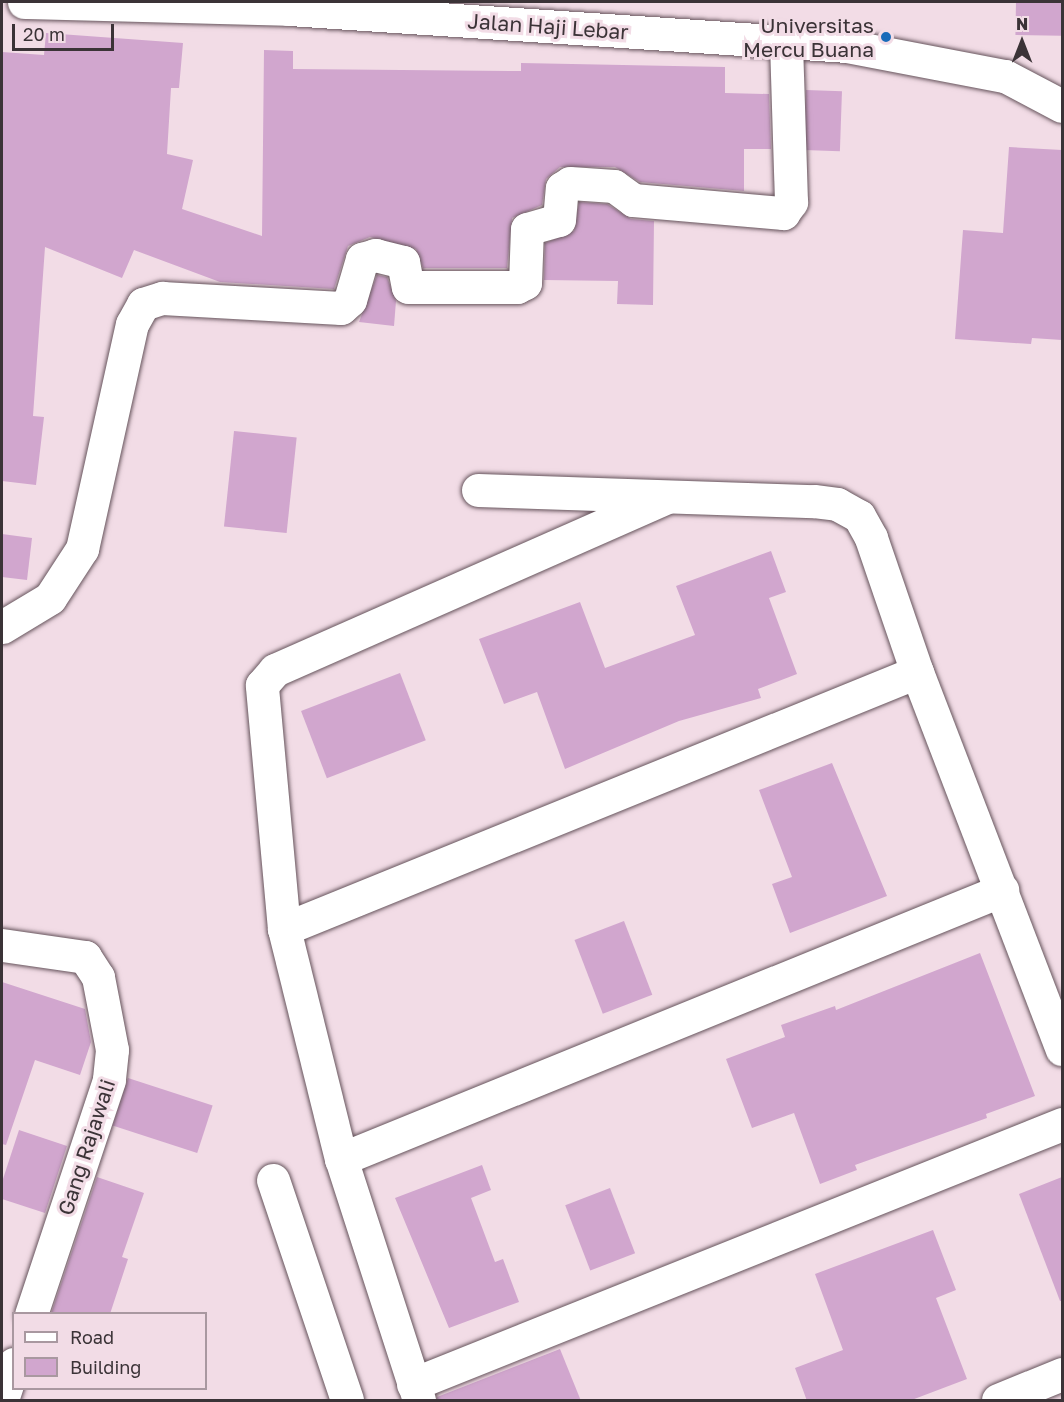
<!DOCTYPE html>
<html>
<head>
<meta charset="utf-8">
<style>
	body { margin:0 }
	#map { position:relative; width:1064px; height:1402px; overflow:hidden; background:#f2dce6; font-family:"Golos Text",sans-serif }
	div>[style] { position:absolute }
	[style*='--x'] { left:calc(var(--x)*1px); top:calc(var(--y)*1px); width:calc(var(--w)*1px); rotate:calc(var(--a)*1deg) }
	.building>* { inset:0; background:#d1a6ce; transform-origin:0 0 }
	.roads { filter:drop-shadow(0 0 2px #66545c) drop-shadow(0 0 2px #66545c) }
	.minor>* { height:33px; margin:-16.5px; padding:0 16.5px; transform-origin:16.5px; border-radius:16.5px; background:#fff }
	.dots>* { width:16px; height:16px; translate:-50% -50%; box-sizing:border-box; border:3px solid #f2dce6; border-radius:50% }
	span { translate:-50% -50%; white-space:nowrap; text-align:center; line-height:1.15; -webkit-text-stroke:6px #f2dce6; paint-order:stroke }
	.poi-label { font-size:21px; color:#3b3337 }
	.right { translate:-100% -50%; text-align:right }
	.street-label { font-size:21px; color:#3b3337 }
	.frame { position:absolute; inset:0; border:3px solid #3b3337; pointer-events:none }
	.legend { position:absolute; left:12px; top:1312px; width:195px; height:78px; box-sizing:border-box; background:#f2dce6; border:2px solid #a998a0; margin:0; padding:8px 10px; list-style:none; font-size:18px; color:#3b3337 }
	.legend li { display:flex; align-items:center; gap:12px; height:30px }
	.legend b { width:30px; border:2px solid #a998a0 }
	.north { position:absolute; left:992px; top:12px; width:60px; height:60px; -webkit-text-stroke:4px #f2dce6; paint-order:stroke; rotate:0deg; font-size:16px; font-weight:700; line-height:24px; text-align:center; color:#3b3337 }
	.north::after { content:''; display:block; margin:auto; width:21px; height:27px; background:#3b3337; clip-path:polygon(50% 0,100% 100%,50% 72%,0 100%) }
	.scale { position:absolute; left:12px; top:24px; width:102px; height:27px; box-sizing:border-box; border:3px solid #3b3337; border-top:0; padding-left:8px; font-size:18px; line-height:21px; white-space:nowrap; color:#3b3337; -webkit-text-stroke:4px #f2dce6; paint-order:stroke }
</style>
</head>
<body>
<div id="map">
	<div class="building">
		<i style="left:1016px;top:2px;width:46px;height:33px;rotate:1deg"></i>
		<i style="clip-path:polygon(46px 33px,183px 43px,179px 88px,171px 88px,167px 154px,193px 160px,182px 209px,262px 236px,264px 50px,293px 51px,293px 69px,521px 71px,521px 63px,725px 67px,725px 93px,769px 94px,771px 149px,744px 149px,744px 191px,640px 182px,615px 167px,560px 167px,546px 179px,542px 205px,512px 218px,507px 268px,423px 268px,416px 249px,370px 237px,348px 246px,334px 289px,220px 282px,134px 250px,122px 278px,45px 247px,33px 416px,44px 417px,36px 485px,2px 481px,2px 52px,44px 55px)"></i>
		<i style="left:806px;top:90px;width:36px;height:60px;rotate:2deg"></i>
		<i style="clip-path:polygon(1009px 147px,1062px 150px,1062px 340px,1032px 338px,1031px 344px,955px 339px,963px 230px,1003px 233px)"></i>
		<i style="clip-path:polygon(579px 202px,607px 204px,631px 219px,654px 221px,653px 305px,617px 304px,618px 281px,544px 280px,545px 243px,574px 231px)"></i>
		<i style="clip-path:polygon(377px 275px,387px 277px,396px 301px,394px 326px,359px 322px)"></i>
		<i style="left:234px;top:431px;width:63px;height:96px;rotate:6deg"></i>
		<i style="clip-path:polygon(2px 534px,32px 538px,27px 580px,2px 577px)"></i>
		<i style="clip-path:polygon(771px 551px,786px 592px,769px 598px,797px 674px,758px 689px,761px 698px,679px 721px,565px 769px,537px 692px,504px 704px,479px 639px,580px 602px,605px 668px,695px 635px,676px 586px)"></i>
		<i style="left:400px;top:673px;width:72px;height:106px;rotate:69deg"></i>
		<i style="clip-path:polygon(832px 763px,887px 896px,790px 933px,772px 884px,792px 877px,759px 790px)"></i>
		<i style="left:624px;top:921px;width:79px;height:53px;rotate:69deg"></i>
		<i style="clip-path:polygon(980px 953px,1035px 1096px,986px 1114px,987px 1118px,855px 1165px,857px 1170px,820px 1184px,794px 1113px,752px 1128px,726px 1059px,785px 1037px,781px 1025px,835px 1006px,836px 1010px)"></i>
		<i style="clip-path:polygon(2px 982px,85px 1009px,91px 1042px,80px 1075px,35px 1060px,6px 1145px,2px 1144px)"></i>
		<i style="left:128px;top:1078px;width:89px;height:50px;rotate:18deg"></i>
		<i style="clip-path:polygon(19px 1130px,67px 1146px,45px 1213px,2px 1199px,2px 1182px)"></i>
		<i style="clip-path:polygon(482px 1165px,491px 1190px,471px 1198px,495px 1262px,503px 1259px,519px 1302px,449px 1328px,395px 1198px)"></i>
		<i style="clip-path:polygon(97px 1177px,144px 1193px,122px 1257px,128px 1259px,110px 1314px,51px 1314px)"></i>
		<i style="clip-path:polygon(1062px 1177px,1062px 1301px,1060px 1301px,1019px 1194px)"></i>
		<i style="left:610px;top:1188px;width:70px;height:48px;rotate:69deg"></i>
		<i style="clip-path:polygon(933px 1230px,956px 1290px,936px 1298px,967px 1379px,909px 1401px,807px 1401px,795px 1368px,843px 1350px,815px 1274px)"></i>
		<i style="clip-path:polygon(560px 1349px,581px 1401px,437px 1401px,437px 1397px)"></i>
	</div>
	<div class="roads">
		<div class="minor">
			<i style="--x:24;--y:2;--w:265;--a:1.5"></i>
			<i style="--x:289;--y:9;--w:559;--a:3.79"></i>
			<i style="--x:847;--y:46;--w:161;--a:10.8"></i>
			<i style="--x:1005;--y:76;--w:64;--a:27.8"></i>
			<i style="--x:478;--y:490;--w:336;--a:1.9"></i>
			<i style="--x:814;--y:501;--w:23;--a:7"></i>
			<i style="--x:837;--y:504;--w:25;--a:29"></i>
			<i style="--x:859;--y:516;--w:25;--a:61"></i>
			<i style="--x:871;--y:538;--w:142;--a:71.1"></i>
			<i style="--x:917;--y:672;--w:404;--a:69"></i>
			<i style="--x:2;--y:627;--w:56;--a:-31.1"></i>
			<i style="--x:50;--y:598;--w:59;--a:-56.9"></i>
			<i style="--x:82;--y:549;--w:230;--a:-77.5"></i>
			<i style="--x:132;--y:324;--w:23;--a:-61"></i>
			<i style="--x:143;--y:304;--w:20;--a:-18"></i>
			<i style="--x:162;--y:298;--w:179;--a:3.2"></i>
			<i style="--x:341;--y:308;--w:12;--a:-42"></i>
			<i style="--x:350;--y:300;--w:43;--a:-73.7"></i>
			<i style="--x:362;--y:259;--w:14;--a:-17"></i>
			<i style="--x:375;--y:255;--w:29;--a:14"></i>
			<i style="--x:403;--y:262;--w:25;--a:79"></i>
			<i style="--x:408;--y:287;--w:109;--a:0"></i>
			<i style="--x:517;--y:287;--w:9;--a:-27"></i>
			<i style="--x:525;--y:283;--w:54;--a:-87.9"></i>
			<i style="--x:527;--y:229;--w:33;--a:-16"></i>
			<i style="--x:559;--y:220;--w:32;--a:-85"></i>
			<i style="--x:562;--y:188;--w:9;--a:-32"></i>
			<i style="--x:570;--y:183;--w:44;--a:3.9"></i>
			<i style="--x:614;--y:186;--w:24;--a:36"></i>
			<i style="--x:633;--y:200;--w:151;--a:5"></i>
			<i style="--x:783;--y:213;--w:14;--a:-54"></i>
			<i style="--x:791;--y:202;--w:160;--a:-91.8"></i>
			<i style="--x:284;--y:929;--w:683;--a:-22.1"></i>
			<i style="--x:2;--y:945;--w:84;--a:8.2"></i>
			<i style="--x:85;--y:957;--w:24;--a:57"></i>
			<i style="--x:98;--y:977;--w:74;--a:79.1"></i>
			<i style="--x:112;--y:1050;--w:30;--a:96"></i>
			<i style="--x:109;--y:1080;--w:247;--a:108.4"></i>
			<i style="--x:341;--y:1159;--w:714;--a:-22.14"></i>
			<i style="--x:273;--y:1180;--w:232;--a:71.4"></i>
			<i style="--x:413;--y:1384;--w:699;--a:-21.83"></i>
			<i style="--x:2;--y:1400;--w:38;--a:-72"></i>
			<i style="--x:419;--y:1400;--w:253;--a:-107.9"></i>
			<i style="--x:341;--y:1159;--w:237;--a:-103.9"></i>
			<i style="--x:284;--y:929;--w:245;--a:-95.2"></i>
			<i style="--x:262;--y:685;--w:20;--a:-49"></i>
			<i style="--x:275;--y:670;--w:426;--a:-23.8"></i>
			<i style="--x:998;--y:1400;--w:69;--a:-22.1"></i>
		</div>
	</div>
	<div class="dots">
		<i style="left:886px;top:37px;background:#196bb9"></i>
	</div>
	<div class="poi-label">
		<span class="right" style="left:874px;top:37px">Universitas<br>Mercu Buana</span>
	</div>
	<div class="street-label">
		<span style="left:548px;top:26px;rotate:4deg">Jalan Haji Lebar</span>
		<span style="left:86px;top:1147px;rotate:-72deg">Gang Rajawali</span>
	</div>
	<div class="frame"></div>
	<ul class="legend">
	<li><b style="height:8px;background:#fff"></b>Road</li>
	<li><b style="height:16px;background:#d1a6ce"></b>Building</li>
	</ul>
	<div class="north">N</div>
	<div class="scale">20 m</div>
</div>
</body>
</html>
